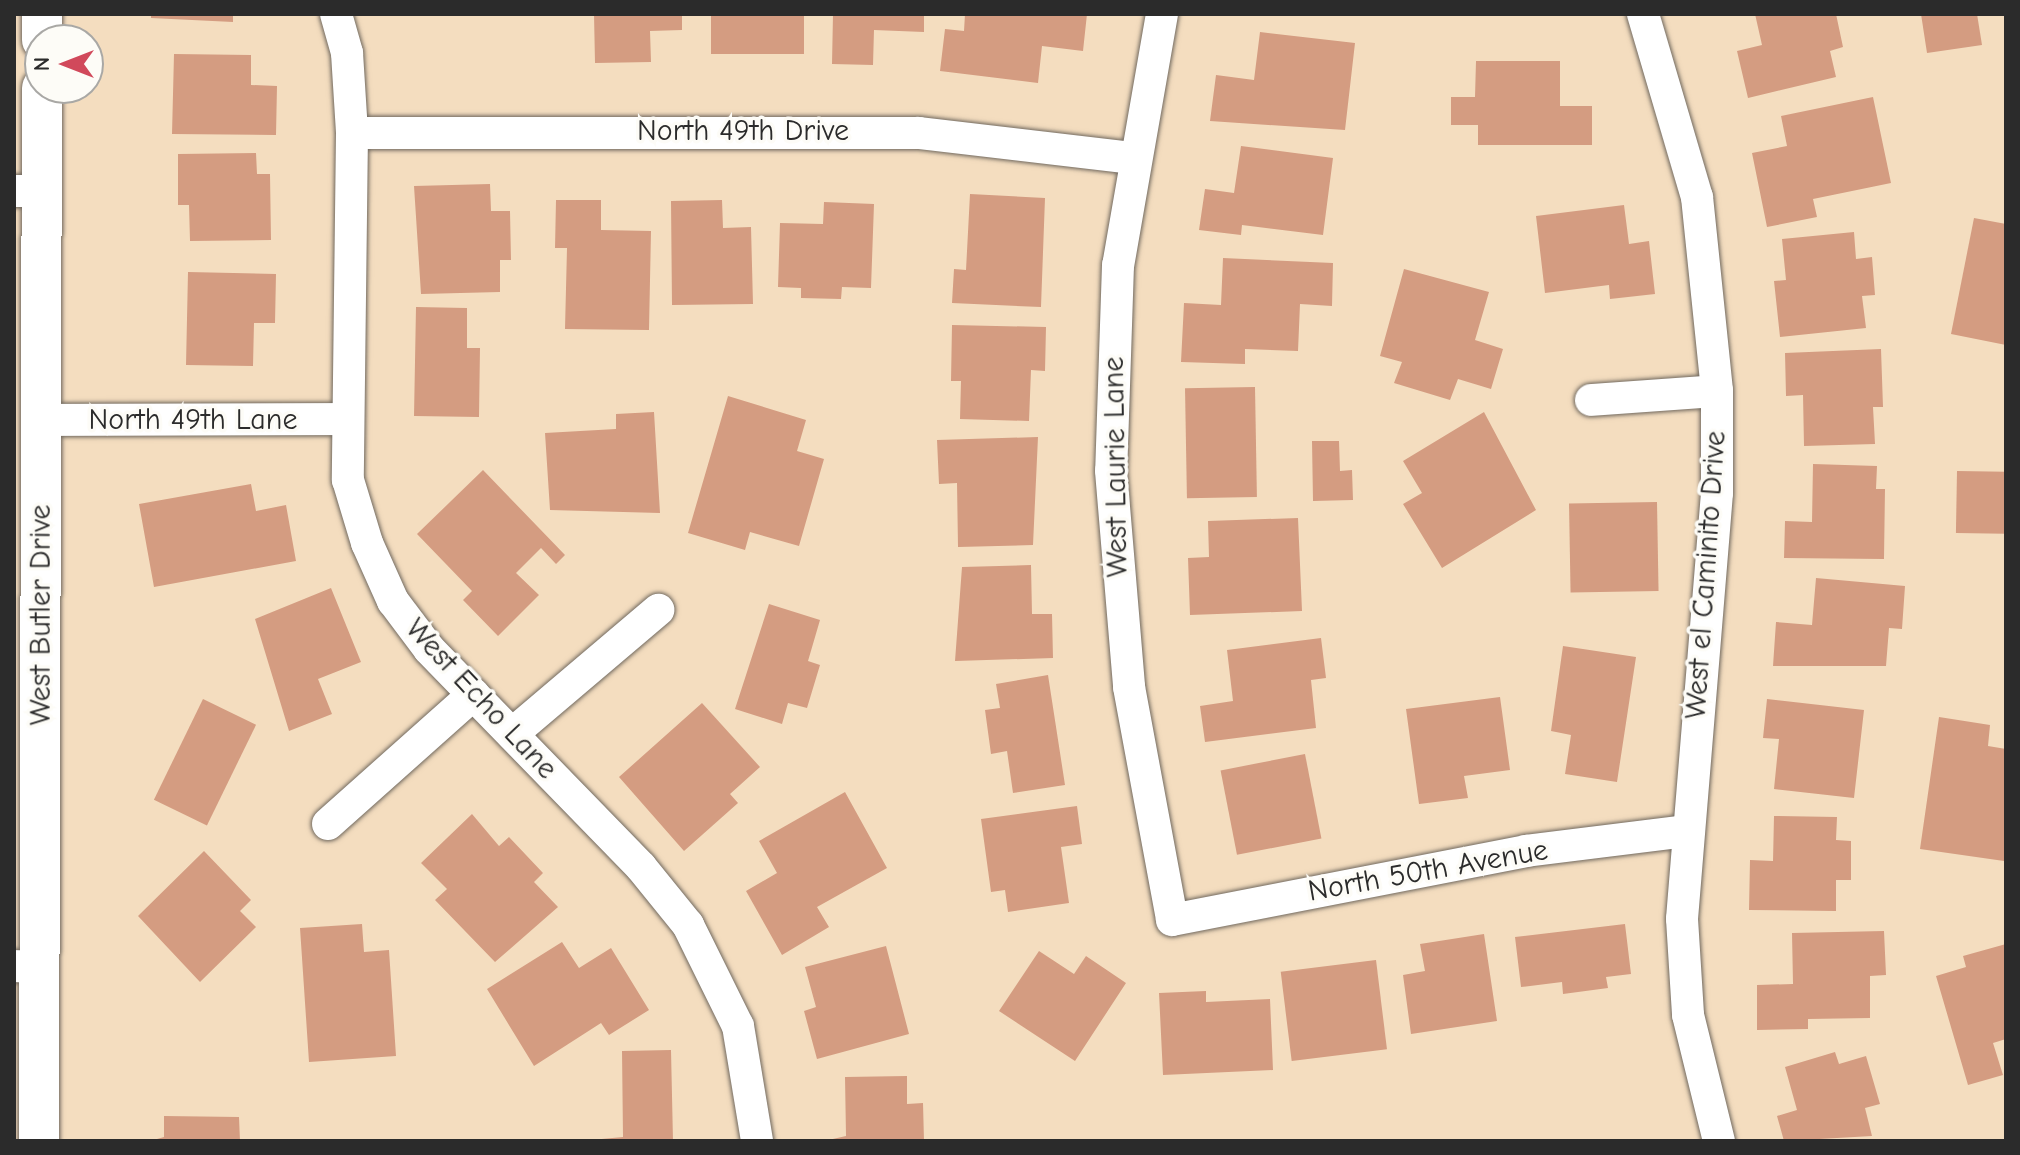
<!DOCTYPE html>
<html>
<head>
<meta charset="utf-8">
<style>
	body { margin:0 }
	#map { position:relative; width:2020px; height:1155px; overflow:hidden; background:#f4ddbf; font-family:"Comic Neue",sans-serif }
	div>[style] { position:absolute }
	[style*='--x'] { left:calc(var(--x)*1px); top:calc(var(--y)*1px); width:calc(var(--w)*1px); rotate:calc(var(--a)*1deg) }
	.building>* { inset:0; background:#d49c81; transform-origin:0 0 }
	.roads { filter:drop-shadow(0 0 2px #71695f) drop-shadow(0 0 2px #71695f) }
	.minor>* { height:32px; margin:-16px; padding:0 16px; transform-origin:16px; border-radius:16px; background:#fff }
	.tertiary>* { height:40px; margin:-20px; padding:0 20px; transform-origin:20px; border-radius:20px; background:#fff }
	span { translate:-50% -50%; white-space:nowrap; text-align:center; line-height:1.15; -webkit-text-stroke:7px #fdfcf7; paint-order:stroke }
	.street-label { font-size:30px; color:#2b2b2b }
	.frame { position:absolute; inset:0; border:16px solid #2b2b2b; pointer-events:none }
	.north { position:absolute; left:24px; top:24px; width:80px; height:80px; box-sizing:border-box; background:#fdfcf7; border:2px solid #a9a8a5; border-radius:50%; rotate:270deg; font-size:22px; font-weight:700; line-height:32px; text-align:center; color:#2b2b2b }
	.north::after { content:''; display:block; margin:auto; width:28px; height:36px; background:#d1495b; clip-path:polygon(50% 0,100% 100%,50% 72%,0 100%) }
</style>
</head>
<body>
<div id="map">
	<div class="building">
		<i style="clip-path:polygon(151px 14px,233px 14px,233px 22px,151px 18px)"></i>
		<i style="clip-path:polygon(594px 14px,682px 14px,682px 30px,650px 31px,651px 62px,595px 63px)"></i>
		<i style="left:711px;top:14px;width:93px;height:40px"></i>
		<i style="clip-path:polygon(833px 14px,924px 14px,924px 32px,874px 30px,873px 65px,832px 64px)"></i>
		<i style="clip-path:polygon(965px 14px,1087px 14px,1083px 51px,1042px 46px,1038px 83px,940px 71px,945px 29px,964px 31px)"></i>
		<i style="clip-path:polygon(1755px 14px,1836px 14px,1843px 47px,1830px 51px,1836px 77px,1748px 98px,1737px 51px,1762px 45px)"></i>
		<i style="clip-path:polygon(1921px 14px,1977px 14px,1982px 45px,1927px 53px)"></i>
		<i style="clip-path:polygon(1260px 32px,1355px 43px,1345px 130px,1210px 121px,1216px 75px,1254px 80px)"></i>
		<i style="clip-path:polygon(174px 54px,251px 55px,251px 85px,277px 86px,276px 135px,172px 134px)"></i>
		<i style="clip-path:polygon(1476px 61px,1560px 61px,1560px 106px,1592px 106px,1592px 145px,1478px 145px,1478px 125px,1451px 125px,1451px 97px,1475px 97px)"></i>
		<i style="clip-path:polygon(1873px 97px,1891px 183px,1813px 199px,1817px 217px,1767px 227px,1752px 153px,1787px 146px,1781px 116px)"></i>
		<i style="clip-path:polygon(1241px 146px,1333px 158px,1323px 235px,1242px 225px,1241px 235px,1199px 230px,1205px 189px,1234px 193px)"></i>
		<i style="clip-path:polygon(256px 153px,257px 174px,270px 174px,271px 240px,190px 241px,189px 205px,178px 205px,178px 154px)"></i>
		<i style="clip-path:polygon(490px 184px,491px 211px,510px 211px,511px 260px,500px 260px,500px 292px,421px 294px,414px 186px)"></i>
		<i style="clip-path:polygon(970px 194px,1045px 198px,1041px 307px,952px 303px,954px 269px,966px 270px)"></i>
		<i style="clip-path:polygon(556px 200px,601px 200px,601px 230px,651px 231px,649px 330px,565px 329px,567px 248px,555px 248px)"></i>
		<i style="clip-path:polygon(722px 200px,723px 228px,751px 227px,753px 304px,672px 305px,671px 201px)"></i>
		<i style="clip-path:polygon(824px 202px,874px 204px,871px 288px,842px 287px,841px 299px,801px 298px,801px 288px,778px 287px,780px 223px,823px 224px)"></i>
		<i style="clip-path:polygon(1624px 205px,1629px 244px,1649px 241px,1655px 294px,1610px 299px,1609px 285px,1545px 293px,1536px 216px)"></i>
		<i style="clip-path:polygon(1974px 218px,2006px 224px,2006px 345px,1951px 334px)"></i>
		<i style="clip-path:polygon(1854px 232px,1856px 259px,1872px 257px,1875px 295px,1862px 296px,1866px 328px,1780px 337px,1774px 281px,1786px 280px,1782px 239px)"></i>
		<i style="clip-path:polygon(1223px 258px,1333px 263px,1332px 306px,1300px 304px,1298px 351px,1245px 349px,1245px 364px,1181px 362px,1184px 303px,1221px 305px)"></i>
		<i style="clip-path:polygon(1404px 269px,1489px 292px,1475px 340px,1503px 349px,1491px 389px,1458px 379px,1450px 400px,1394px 383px,1402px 362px,1380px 356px)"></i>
		<i style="clip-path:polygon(188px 272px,276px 274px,275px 323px,254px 323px,253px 366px,186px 365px)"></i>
		<i style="clip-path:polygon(416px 307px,467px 308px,467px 348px,480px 348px,479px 417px,414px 416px)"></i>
		<i style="clip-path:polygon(952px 325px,1046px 327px,1045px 371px,1031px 370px,1029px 421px,960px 419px,961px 381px,951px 381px)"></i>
		<i style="clip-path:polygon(1881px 349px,1883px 407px,1873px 407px,1875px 444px,1804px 446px,1803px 395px,1786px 396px,1785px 353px)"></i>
		<i style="left:1255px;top:387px;width:110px;height:70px;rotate:89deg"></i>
		<i style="clip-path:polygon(728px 396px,806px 420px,797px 451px,824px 459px,799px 546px,750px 532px,745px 550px,688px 533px)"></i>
		<i style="clip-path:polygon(654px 412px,660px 513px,550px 510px,545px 433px,616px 429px,616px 414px)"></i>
		<i style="clip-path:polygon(1484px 412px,1536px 510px,1442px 568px,1403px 504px,1422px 493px,1403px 461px)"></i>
		<i style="clip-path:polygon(1038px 437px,1033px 545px,958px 547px,957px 483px,939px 484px,937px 440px)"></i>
		<i style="clip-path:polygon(1312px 441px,1339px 441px,1340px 471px,1352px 470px,1353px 500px,1313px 501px)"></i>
		<i style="clip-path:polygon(1813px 464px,1877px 466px,1876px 489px,1885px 489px,1884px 559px,1784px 558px,1785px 521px,1812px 522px)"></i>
		<i style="clip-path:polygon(483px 470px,565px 555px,556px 564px,541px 548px,516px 573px,539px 595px,498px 636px,463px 600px,472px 591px,417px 534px)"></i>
		<i style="left:1957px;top:471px;width:49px;height:62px;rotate:1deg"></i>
		<i style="clip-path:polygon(251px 484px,256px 511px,286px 505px,296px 561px,154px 587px,139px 504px)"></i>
		<i style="left:1657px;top:502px;width:89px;height:88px;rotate:89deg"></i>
		<i style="clip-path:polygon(1298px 518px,1302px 611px,1190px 615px,1188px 558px,1209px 557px,1208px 521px)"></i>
		<i style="clip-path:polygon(1031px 565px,1032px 614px,1052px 614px,1053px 658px,955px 661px,962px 567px)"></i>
		<i style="clip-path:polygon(1816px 578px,1905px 586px,1902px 629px,1889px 628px,1886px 666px,1773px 666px,1776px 622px,1812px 625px)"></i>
		<i style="clip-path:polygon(331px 588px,361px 662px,318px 679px,332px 714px,289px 731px,255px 619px)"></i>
		<i style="clip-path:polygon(769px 604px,820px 620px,808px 661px,820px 665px,807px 708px,788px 703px,782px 724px,735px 709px)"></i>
		<i style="clip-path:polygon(1321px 638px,1326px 678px,1311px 680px,1316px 728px,1205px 742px,1200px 706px,1233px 701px,1227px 650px)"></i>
		<i style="clip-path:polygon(1563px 646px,1636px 657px,1617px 782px,1565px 774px,1571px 735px,1551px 731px)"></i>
		<i style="clip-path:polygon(1048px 675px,1065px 785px,1013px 793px,1007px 751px,991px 754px,985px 710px,1000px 708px,996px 684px)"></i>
		<i style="clip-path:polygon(1500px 697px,1510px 770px,1464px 776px,1468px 798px,1419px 804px,1406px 709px)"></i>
		<i style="left:203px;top:699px;width:59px;height:112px;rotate:26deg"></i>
		<i style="clip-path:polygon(1767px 699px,1864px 710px,1854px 798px,1774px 789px,1779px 739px,1763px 738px)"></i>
		<i style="clip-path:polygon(702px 703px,760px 767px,730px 794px,738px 803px,684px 851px,619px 777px)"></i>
		<i style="clip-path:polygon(1939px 717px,1990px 725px,1988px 746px,2006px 749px,2004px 861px,1920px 849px)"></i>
		<i style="left:1305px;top:754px;width:86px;height:86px;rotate:79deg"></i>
		<i style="clip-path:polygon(845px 792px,887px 868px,817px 907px,829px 927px,782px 955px,746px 891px,777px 873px,759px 841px)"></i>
		<i style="clip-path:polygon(1077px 806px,1082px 844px,1061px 847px,1069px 903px,1008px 912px,1005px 890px,991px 892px,981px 819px)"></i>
		<i style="clip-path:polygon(472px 814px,499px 846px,509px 837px,543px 873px,534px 882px,558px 907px,495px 962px,435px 900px,447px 889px,421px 863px)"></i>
		<i style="clip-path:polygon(1774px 816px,1837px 817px,1836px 840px,1851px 841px,1851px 880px,1836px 880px,1836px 911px,1749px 910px,1750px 860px,1773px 861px)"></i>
		<i style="clip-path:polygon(204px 851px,251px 900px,240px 911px,256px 927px,200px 982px,138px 916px)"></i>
		<i style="clip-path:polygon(362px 924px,364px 952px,389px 950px,396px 1056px,309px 1062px,300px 928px)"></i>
		<i style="clip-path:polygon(1625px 924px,1631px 974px,1606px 977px,1608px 988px,1563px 994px,1562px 982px,1521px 987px,1515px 937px)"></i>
		<i style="clip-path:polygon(1884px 931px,1886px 975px,1870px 976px,1870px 1018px,1808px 1019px,1808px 1029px,1757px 1030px,1757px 985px,1793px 984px,1792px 933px)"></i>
		<i style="clip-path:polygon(1484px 934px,1497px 1021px,1411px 1034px,1403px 975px,1425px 971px,1420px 944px)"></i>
		<i style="clip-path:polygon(562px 942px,579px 968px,611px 948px,649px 1010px,609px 1035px,601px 1023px,534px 1066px,487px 989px)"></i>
		<i style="clip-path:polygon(2006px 944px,2006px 1039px,1993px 1043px,2003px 1075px,1968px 1085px,1936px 976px,1966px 967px,1963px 956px)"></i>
		<i style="clip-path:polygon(886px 946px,909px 1034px,817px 1059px,804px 1011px,816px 1007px,805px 967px)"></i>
		<i style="clip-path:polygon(1039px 951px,1074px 974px,1086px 956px,1126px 983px,1075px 1061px,999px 1011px)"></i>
		<i style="left:1376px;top:960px;width:90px;height:96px;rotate:83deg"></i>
		<i style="clip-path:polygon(1206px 991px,1206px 1002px,1270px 999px,1273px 1070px,1163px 1075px,1159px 993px)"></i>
		<i style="clip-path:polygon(671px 1050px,673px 1141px,580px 1141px,623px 1137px,622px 1051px)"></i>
		<i style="clip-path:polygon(1835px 1052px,1839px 1064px,1866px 1056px,1880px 1104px,1865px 1108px,1872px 1136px,1784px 1141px,1777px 1116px,1797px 1110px,1785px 1067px)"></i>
		<i style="clip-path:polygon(907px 1076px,907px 1104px,923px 1103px,924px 1141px,824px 1141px,846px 1136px,845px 1077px)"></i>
		<i style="clip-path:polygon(164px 1116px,239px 1117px,240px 1141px,150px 1141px,164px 1137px)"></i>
	</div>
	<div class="roads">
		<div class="minor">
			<i style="--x:336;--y:14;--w:41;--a:74.2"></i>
			<i style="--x:347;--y:53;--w:80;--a:86.4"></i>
			<i style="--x:352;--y:133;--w:347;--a:90.7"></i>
			<i style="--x:348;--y:480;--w:66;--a:73.2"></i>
			<i style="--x:367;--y:543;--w:64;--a:65.9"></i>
			<i style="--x:393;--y:601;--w:60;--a:53.1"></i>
			<i style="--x:429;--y:649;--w:304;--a:45.8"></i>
			<i style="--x:641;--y:867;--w:75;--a:51"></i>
			<i style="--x:688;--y:925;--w:113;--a:63.7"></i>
			<i style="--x:738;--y:1026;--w:117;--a:80.6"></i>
			<i style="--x:1162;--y:14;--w:255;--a:99.9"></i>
			<i style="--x:1118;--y:265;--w:206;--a:91.9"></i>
			<i style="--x:1111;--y:471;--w:217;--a:85.2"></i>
			<i style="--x:1129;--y:687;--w:237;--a:79.5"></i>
			<i style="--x:1172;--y:920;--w:361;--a:-11"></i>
			<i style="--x:1526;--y:851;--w:161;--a:-7.1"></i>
			<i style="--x:1643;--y:14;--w:191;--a:73.6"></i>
			<i style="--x:1697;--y:197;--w:195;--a:84.1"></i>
			<i style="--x:1717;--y:391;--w:102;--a:90"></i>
			<i style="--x:1717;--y:493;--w:427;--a:94.7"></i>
			<i style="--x:1682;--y:919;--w:96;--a:86.4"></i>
			<i style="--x:1688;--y:1015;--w:130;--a:76.2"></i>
			<i style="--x:352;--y:133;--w:567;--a:0"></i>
			<i style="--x:919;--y:133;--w:215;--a:6.7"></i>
			<i style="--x:14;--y:191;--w:28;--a:0"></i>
			<i style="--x:1591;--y:400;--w:126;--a:-4.1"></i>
			<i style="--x:41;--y:420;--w:304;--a:-0.2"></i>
			<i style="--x:512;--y:734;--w:192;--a:-40.3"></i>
			<i style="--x:328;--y:824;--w:195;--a:-41.7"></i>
			<i style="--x:14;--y:966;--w:25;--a:2"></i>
		</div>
		<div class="tertiary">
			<i style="--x:42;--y:14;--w:26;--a:90"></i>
			<i style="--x:39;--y:1141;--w:1053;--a:-89.84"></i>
		</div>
	</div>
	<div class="street-label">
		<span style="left:743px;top:131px">North 49th Drive</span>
		<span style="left:193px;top:420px">North 49th Lane</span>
		<span style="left:1116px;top:467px;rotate:-91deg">West Laurie Lane</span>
		<span style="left:1706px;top:575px;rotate:-86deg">West el Caminito Drive</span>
		<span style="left:41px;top:615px;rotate:-90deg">West Butler Drive</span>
		<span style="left:481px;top:699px;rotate:47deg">West Echo Lane</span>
		<span style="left:1428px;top:871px;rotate:-10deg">North 50th Avenue</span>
	</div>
	<div class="frame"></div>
	<div class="north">N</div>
</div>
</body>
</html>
